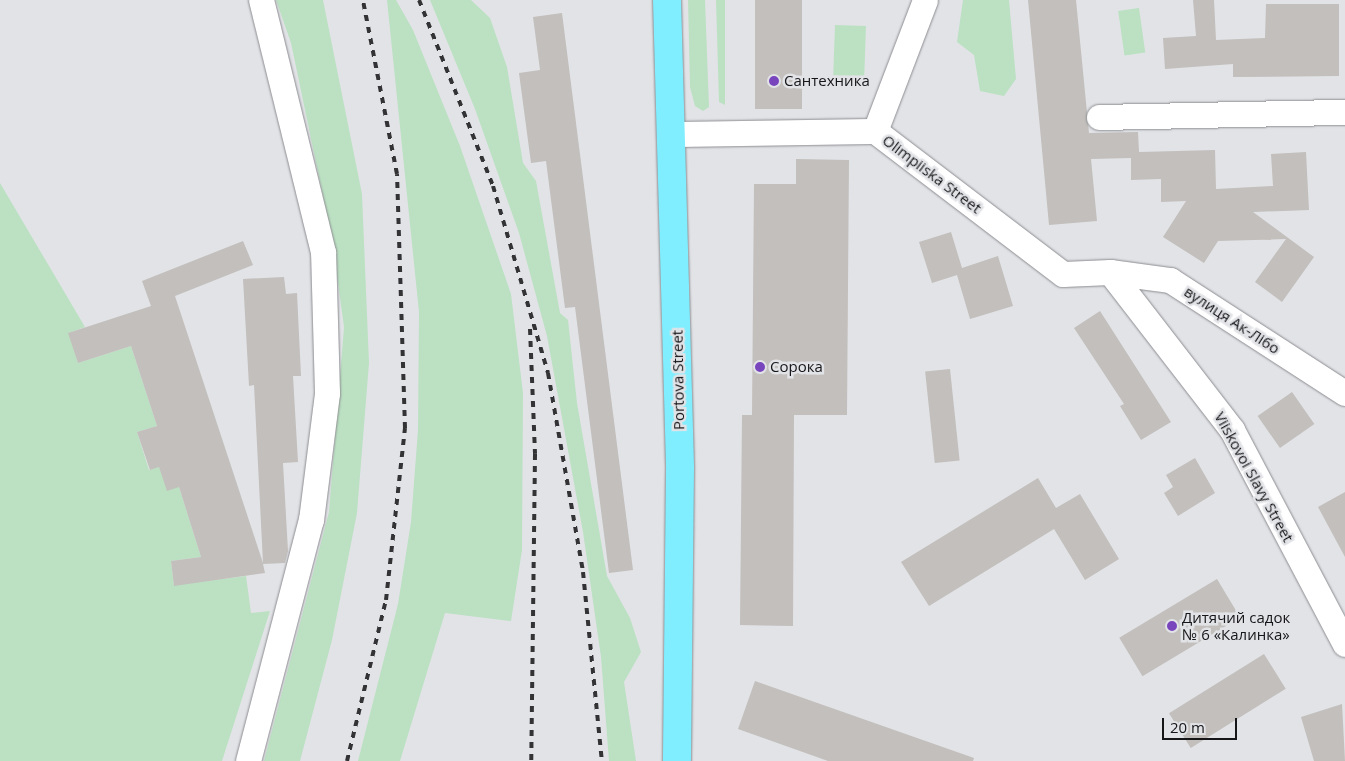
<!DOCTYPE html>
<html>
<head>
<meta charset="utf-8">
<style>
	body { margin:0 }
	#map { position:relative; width:1345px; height:761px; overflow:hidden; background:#e2e3e7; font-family:"Open Sans",sans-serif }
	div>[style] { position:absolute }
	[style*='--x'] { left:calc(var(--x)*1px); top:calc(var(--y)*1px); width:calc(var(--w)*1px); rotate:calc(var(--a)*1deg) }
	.green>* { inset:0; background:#bbe1c2; transform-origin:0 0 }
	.building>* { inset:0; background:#c2bfbc; transform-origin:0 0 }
	.roads { filter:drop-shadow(0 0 1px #8c8d91) drop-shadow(0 0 1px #8c8d91) }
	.minor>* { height:25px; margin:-12.5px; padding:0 12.5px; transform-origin:12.5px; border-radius:12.5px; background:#fff }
	.major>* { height:28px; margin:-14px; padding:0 14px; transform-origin:14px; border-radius:14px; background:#80eeff }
	.rail>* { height:4px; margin-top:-2px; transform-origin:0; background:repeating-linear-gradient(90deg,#333336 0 6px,transparent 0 12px) }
	.dots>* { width:14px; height:14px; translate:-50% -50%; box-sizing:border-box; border:2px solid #e2e3e7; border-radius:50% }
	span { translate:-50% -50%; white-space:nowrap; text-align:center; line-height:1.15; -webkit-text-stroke:5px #e2e3e7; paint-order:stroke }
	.poi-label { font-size:15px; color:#161618 }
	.left { translate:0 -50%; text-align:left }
	.street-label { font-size:15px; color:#161618 }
	.scale { position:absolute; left:1162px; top:718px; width:75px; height:22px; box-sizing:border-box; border:2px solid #161618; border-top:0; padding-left:6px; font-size:15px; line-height:18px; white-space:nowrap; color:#161618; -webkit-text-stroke:4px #e2e3e7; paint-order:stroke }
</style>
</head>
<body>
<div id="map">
	<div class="green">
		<i style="clip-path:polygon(276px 0,323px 0,362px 194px,369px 363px,357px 513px,332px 640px,300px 761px,264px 761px,329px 512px,344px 327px,332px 239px,291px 43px)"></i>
		<i style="clip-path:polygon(387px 0,396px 0,413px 30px,460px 146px,511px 294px,523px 393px,522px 550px,511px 621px,445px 613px,400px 761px,358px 761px,398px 604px,411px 522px,418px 430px,419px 312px)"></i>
		<i style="clip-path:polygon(430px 0,471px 0,490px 18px,507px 67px,523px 163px,536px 181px,560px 313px,568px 320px,577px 403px,607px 576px,630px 618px,641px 652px,624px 682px,636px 761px,609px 761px,601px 657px,583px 532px,547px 336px,519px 233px,475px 109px)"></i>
		<i style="clip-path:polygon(688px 0,705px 0,709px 107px,703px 111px,695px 106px,690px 87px)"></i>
		<i style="clip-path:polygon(716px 0,725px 0,725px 105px,719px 102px)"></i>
		<i style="clip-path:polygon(963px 0,1009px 0,1016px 79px,1004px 96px,980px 91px,974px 55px,957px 42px)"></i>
		<i style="left:1139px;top:8px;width:45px;height:21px;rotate:82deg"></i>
		<i style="left:835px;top:25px;width:31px;height:60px;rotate:2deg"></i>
		<i style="clip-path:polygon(0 183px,85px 327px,69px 333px,78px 363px,131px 346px,157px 426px,137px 432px,149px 470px,159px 467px,179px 487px,201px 557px,171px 561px,174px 585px,246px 576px,251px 613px,270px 611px,222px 761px,0 761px)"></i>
	</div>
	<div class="building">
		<i style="left:755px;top:0;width:47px;height:109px"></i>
		<i style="clip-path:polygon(1028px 0,1076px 0,1089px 133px,1138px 132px,1139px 152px,1215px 150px,1216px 189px,1273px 186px,1271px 154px,1306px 152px,1309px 210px,1253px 212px,1314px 257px,1282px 302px,1255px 282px,1286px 239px,1218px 241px,1204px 263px,1163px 237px,1186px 201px,1161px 202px,1161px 179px,1131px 180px,1131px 158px,1091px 159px,1097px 221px,1049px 225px)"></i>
		<i style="clip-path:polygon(1193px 0,1214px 0,1216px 40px,1265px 38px,1266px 4px,1339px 4px,1339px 76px,1233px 77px,1233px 64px,1165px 69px,1163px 38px,1196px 36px)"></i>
		<i style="clip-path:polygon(562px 13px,633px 570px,609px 573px,575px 307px,565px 308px,546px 161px,531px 163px,519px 73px,540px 70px,533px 17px)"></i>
		<i style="clip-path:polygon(796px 159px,849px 160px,847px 415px,794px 415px,793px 626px,740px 625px,742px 415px,752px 415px,754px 184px,796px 184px)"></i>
		<i style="clip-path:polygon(951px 232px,962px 268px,998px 256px,1013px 306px,970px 319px,957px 275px,932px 283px,919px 242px)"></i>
		<i style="clip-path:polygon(243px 241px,253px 265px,175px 296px,263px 563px,254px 385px,249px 386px,243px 279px,284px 277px,286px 294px,297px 293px,301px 376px,293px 376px,298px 462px,283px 463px,288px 551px,285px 563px,263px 564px,265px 573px,174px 586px,171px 561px,201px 557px,179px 487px,167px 491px,159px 467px,150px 470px,137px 432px,157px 426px,131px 346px,78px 363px,68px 333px,151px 306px,142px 281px)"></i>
		<i style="clip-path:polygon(1100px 311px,1171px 422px,1141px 440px,1120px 406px,1124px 404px,1074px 328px)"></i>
		<i style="left:950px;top:369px;width:92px;height:25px;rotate:84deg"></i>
		<i style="left:1292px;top:392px;width:39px;height:42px;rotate:55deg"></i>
		<i style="clip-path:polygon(1195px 458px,1215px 493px,1178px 516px,1164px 493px,1173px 487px,1166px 475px)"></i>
		<i style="clip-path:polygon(1038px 478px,1056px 508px,1080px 494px,1119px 559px,1085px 580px,1054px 529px,929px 606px,901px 562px)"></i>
		<i style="clip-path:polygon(1345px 492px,1345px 557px,1318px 507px)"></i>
		<i style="left:1217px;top:579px;width:45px;height:114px;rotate:59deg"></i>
		<i style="left:1264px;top:654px;width:41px;height:112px;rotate:58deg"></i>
		<i style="clip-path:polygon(755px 681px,974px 758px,973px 761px,828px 761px,738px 729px)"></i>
		<i style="clip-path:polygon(1342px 704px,1345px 761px,1314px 761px,1301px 717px)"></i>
	</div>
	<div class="roads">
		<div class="minor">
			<i style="--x:1099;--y:117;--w:246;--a:-1.2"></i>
			<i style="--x:875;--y:131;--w:140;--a:-69.1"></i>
			<i style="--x:674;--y:134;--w:201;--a:-0.9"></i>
			<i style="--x:875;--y:131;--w:236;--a:37.3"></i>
			<i style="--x:1063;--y:274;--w:47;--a:-2.4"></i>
			<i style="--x:1110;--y:272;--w:61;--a:7.6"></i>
			<i style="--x:1170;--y:280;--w:208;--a:32.9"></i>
			<i style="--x:1110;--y:272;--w:200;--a:52.3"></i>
			<i style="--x:1232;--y:430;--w:242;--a:62.2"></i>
			<i style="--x:248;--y:761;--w:249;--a:-75.4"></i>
			<i style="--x:311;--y:520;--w:128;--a:-82.8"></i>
			<i style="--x:327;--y:393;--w:141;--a:-91.6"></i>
			<i style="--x:323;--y:252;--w:260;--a:-103.8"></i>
		</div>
		<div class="major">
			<i style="--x:667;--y:0;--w:469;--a:88.4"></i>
			<i style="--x:680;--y:469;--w:292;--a:90.6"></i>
		</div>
	</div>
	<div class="rail">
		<i style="--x:419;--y:0;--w:200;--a:68.3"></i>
		<i style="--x:493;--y:186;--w:195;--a:73.6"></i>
		<i style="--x:548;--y:373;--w:202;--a:80"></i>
		<i style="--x:583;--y:572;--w:190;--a:84.3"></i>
		<i style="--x:530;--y:329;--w:125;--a:87.7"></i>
		<i style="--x:535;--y:454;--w:307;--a:90.7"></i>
		<i style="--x:347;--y:761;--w:166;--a:-76.4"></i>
		<i style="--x:386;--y:600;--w:173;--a:-83.7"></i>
		<i style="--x:405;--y:428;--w:254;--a:-91.8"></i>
		<i style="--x:397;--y:174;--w:177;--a:-101.1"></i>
	</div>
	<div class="dots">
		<i style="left:774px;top:81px;background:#7945bd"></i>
		<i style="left:760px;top:367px;background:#7945bd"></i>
		<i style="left:1172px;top:626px;background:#7945bd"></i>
	</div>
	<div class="poi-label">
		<span class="left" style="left:784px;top:81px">Сантехника</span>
		<span class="left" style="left:770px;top:367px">Сорока</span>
		<span class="left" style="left:1182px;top:626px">Дитячий садок<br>№ 6 «Калинка»</span>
	</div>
	<div class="street-label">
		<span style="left:932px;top:174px;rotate:37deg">Olimpiiska Street</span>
		<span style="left:1232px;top:320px;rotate:33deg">вулиця Ак-Лібо</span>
		<span style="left:678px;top:380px;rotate:-91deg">Portova Street</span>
		<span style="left:1254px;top:477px;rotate:61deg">Viiskovoi Slavy Street</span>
	</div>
	<div class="scale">20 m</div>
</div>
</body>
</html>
